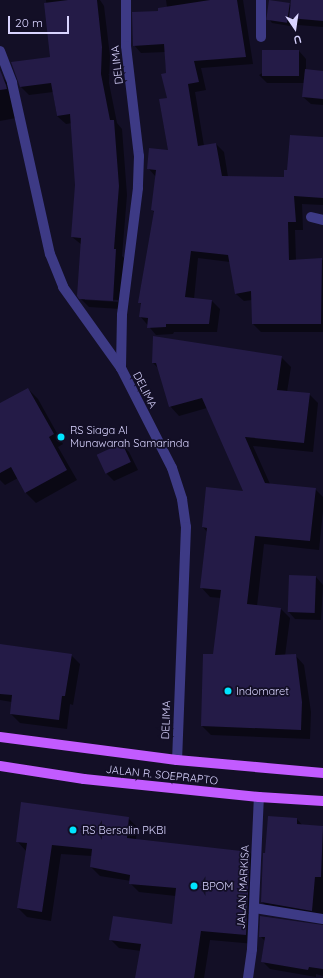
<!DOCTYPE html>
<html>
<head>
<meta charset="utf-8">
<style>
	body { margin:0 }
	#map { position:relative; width:323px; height:978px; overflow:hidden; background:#130f26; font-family:Quicksand,sans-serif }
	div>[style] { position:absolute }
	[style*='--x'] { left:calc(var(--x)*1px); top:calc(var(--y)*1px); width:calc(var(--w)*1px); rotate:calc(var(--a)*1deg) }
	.shadow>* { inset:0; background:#0007 }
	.building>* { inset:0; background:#241b47; transform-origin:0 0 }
	.street>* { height:10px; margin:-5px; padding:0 5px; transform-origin:5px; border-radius:5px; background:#3d3a85 }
	.primary>* { height:10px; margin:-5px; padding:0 5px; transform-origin:5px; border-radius:5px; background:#c25bff }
	.dots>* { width:11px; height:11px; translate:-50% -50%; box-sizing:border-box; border:2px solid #130f26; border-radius:50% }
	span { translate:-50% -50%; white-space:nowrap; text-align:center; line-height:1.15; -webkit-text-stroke:3.5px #130f26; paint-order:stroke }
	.street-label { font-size:11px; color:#d9d4ff }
	.poi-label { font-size:11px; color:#d9d4ff }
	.left { translate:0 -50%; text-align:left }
	.north { position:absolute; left:275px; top:8px; width:40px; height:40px; -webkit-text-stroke:3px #130f26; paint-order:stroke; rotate:167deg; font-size:11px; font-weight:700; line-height:16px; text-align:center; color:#d9d4ff }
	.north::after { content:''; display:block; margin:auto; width:14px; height:18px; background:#d9d4ff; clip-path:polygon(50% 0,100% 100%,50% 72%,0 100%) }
	.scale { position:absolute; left:8px; top:16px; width:61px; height:18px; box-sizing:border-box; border:2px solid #d9d4ff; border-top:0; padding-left:5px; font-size:12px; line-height:14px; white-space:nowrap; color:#d9d4ff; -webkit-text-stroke:3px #130f26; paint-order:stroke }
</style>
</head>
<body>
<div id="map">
	<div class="shadow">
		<i style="clip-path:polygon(evenodd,46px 0,100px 0,104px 6px,110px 56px,109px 83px,117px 123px,122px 129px,127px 195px,122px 256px,124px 258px,121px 309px,89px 307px,80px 298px,82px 245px,72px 237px,76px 185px,72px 123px,66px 124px,57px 116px,53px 92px,29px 95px,21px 87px,51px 58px,46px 0,85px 298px,118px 300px,118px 302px,85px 300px,85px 298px)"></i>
		<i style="clip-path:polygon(166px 0,243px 0,253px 64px,201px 68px,206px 90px,195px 92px,204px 146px,216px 144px,224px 152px,228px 177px,285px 178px,288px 172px,323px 138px,323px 205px,302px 204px,303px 230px,295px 230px,296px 261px,323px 260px,323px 332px,261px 332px,253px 324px,252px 300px,244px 301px,236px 294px,230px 262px,198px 258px,194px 299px,212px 301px,220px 309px,217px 332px,174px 332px,173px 334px,156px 335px,140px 316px,142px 305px,139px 302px,155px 213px,152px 210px,156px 177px,148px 168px,169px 151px,168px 98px,165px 52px,141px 53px,134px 45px,159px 12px,167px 7px)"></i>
		<i style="clip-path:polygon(292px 0,323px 0,323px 27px,298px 25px,291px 18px,290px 26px,272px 23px,269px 19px,289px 4px,292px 6px)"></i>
		<i style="clip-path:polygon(299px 51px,306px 59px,306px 70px,323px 72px,323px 105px,311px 104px,303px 97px,305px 83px,267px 83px,259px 75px)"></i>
		<i style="clip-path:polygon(0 77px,2px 77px,9px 84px,16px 118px,0 121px)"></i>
		<i style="clip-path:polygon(281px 357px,291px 367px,287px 392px,309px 394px,318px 403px,313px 452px,253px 446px,270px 484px,315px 489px,323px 497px,323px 511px,319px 550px,264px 544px,257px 606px,281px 609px,290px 618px,285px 656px,295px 655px,304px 665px,311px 712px,310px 739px,211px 735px,202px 726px,204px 655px,214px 655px,221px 598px,210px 597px,201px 587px,207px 532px,203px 527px,245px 492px,207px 408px,179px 416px,170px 406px,159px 369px,153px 363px)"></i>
		<i style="clip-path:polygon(28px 389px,38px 399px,63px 444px,58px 447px,77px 480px,36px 503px,26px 493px,18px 478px,5px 485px,0 480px,0 404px)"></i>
		<i style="clip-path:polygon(121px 444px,129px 452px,138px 470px,114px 481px,107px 474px)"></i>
		<i style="clip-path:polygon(316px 577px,323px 585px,321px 620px,295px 619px,288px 611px)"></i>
		<i style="clip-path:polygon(0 645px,71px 655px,80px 664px,73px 705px,70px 704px,67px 729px,20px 723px,11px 714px,12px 702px,0 700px)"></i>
		<i style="clip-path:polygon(128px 818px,137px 827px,136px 840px,250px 853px,259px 862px,255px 944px,210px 940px,204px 978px,136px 978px,141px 951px,119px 948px,110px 939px,172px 925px,176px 896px,139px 892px,130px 883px,131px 881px,100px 876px,91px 867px,92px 856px,61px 854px,51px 921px,27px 917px,18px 908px,26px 851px,17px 841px)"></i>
		<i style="clip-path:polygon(297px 819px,303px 826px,323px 827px,323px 918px,270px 910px,262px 902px,266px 854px)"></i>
		<i style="clip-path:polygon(323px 926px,323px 976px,316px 974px,316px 977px,270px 969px,262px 961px,265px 941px,260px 936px)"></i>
	</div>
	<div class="building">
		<i style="clip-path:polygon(68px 0,97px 0,102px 47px,101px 74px,110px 120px,114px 120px,119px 186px,114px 249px,116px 249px,113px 301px,79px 299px,77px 296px,81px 238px,71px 237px,75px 185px,70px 114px,57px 116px,51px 83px,20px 87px,11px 62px,50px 57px,44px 3px)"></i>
		<i style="clip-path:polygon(210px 0,237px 0,246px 57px,194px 61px,199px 82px,188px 84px,198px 146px,216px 143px,222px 176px,284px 177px,284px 170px,287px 170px,290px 135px,323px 137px,323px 198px,294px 196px,296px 222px,288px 222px,289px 260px,322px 258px,321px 324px,252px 324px,251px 291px,235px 294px,228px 255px,191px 251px,185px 297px,212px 300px,209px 324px,166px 324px,166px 327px,147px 328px,148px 318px,139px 317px,141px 303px,138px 303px,154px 211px,151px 210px,156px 170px,147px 169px,149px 148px,168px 150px,159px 99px,167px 98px,161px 74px,166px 73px,164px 44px,133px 46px,132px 12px,158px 11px,158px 8px)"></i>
		<i style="left:269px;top:0;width:21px;height:20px;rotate:8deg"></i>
		<i style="clip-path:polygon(291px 0,323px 0,323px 21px,289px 18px)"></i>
		<i style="left:262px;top:50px;width:37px;height:26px"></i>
		<i style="clip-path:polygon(305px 69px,323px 71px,323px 99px,302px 97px)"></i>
		<i style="clip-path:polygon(0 70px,6px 85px,7px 89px,0 90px)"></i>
		<i style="clip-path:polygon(153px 336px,282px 356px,277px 390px,310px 393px,304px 443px,245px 437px,265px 483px,316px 488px,310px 541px,255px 536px,247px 604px,281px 608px,275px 655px,296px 654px,302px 702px,301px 730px,201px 726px,203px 654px,213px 654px,221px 590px,200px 588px,207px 528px,202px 527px,206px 487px,243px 491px,202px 398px,169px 407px,156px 363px,152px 363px)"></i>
		<i style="clip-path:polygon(28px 388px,54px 434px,49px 437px,67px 470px,25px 493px,11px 467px,0 473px,0 403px)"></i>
		<i style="left:122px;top:443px;width:21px;height:28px;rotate:65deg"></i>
		<i style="left:289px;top:575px;width:27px;height:37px;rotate:2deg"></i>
		<i style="clip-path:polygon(0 644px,72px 654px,65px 696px,62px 696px,59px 720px,10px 714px,12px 695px,0 694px)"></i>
		<i style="clip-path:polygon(21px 802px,129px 817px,127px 838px,250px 852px,246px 935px,201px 931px,194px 978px,135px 978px,141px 944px,109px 940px,113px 916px,172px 924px,176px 888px,129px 884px,130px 875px,90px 867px,92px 849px,52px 845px,42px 912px,17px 908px,27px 843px,16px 842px)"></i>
		<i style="clip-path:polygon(268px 816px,297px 818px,297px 824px,323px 826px,321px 877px,315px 877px,312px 911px,261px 902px,263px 853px,265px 853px)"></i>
		<i style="clip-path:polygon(260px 916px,323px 925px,323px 969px,309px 967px,308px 970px,261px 962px,265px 937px,259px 937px)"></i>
	</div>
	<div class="street">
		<i style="--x:126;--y:0;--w:46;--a:90"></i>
		<i style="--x:126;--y:46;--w:111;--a:83.3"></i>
		<i style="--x:139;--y:156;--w:32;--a:92"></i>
		<i style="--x:138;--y:188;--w:128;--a:97.2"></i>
		<i style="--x:122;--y:315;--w:53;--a:91.1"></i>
		<i style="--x:121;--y:368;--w:112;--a:63"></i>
		<i style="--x:172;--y:468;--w:33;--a:72"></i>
		<i style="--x:182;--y:499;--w:28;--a:82"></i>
		<i style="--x:186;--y:527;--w:233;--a:92.2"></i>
		<i style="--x:261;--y:37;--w:37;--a:-90"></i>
		<i style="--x:0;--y:51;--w:34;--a:69"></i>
		<i style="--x:12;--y:83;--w:175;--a:77.5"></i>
		<i style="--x:50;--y:254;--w:35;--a:68"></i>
		<i style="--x:63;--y:287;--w:100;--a:54.4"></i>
		<i style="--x:311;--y:217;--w:12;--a:14"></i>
		<i style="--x:254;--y:908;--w:70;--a:9.1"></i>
		<i style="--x:248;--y:978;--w:29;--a:-82"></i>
		<i style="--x:252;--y:949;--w:152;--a:-87.4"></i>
	</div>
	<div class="primary">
		<i style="--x:0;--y:737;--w:178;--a:7.4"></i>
		<i style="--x:177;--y:760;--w:147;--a:5.1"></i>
		<i style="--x:0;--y:766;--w:85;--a:8.8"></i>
		<i style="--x:84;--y:779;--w:176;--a:5.9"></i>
		<i style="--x:259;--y:797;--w:64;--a:3.6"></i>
	</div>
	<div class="dots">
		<i style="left:61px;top:437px;background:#00e5ff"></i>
		<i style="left:228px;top:691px;background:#00e5ff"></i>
		<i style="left:73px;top:830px;background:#00e5ff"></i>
		<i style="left:194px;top:886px;background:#00e5ff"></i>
	</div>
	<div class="street-label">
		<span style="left:117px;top:65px;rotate:-96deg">DELIMA</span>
		<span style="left:145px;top:390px;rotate:63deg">DELIMA</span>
		<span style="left:166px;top:720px;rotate:-88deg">DELIMA</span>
		<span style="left:162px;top:775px;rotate:6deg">JALAN R. SOEPRAPTO</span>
		<span style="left:243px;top:887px;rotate:-87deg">JALAN MARKISA</span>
	</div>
	<div class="poi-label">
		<span class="left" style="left:70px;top:437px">RS Siaga Al<br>Munawarah Samarinda</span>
		<span class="left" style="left:236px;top:691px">Indomaret</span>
		<span class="left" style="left:82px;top:830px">RS Bersalin PKBI</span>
		<span class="left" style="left:202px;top:886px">BPOM</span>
	</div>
	<div class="north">U</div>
	<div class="scale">20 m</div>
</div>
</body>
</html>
